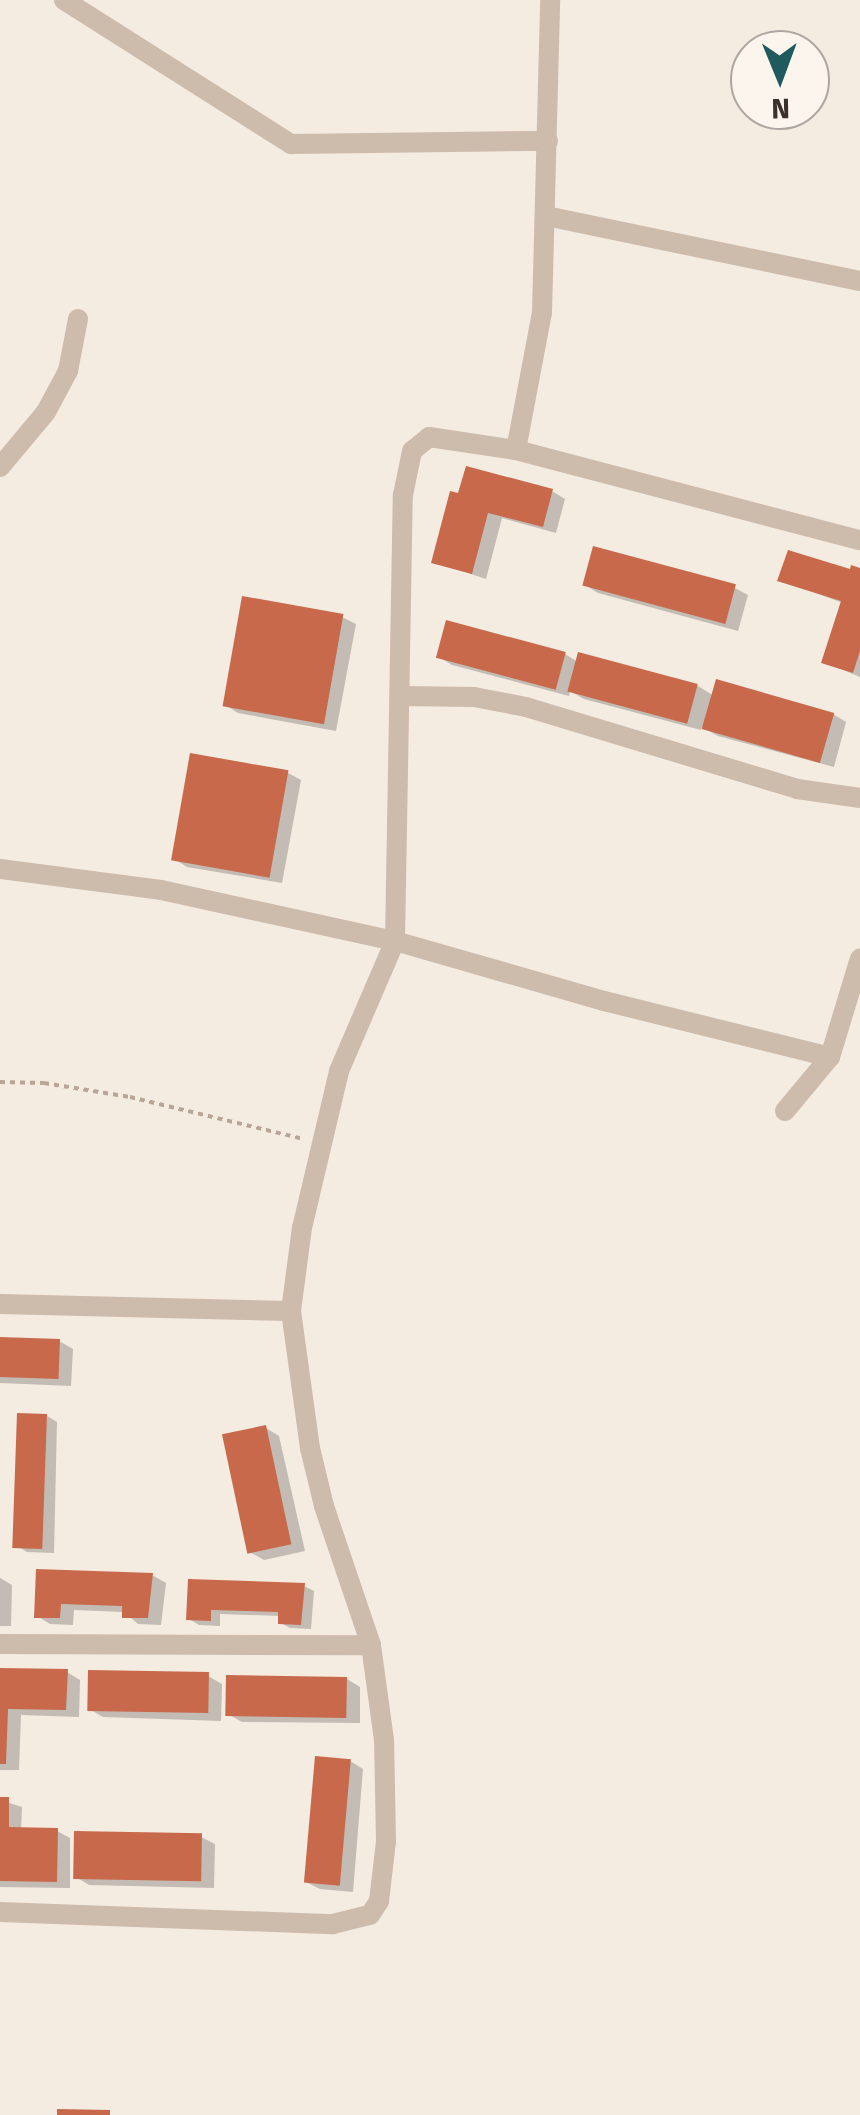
<!DOCTYPE html>
<html>
<head>
<meta charset="utf-8">
<style>
	body { margin:0 }
	#map { position:relative; width:860px; height:2115px; overflow:hidden; background:#f4ebe1; font-family:"Fira Sans",sans-serif }
	div>[style] { position:absolute }
	[style*='--x'] { left:calc(var(--x)*1px); top:calc(var(--y)*1px); width:calc(var(--w)*1px); rotate:calc(var(--a)*1deg) }
	.shadow>* { inset:0; background:#0003 }
	.building>* { inset:0; background:#c8694b; transform-origin:0 0 }
	.path>* { height:4px; margin-top:-2px; transform-origin:0; background:repeating-linear-gradient(90deg,#b9a596 0 5px,transparent 0 10px) }
	.minor>* { height:20px; margin:-10px; padding:0 10px; transform-origin:10px; border-radius:10px; background:#cdbbac }
	span { translate:-50% -50%; white-space:nowrap; text-align:center; line-height:1.15; -webkit-text-stroke:10px #fbf5ee; paint-order:stroke }
	.north { position:absolute; left:730px; top:30px; width:100px; height:100px; box-sizing:border-box; background:#fbf5ee; border:2px solid #aea6a0; border-radius:50%; rotate:179deg; font-size:28px; font-weight:700; line-height:40px; text-align:center; color:#3b302b }
	.north::after { content:''; display:block; margin:auto; width:35px; height:45px; background:#1f5a5e; clip-path:polygon(50% 0,100% 100%,50% 72%,0 100%) }
</style>
</head>
<body>
<div id="map">
	<div class="shadow">
		<i style="clip-path:polygon(552px 491px,565px 499px,556px 533px,502px 518px,486px 579px,434px 562px,452px 494px)"></i>
		<i style="clip-path:polygon(789px 553px,860px 572px,860px 677px,824px 662px,843px 603px,780px 580px)"></i>
		<i style="clip-path:polygon(585px 585px,735px 588px,748px 595px,738px 631px,598px 593px)"></i>
		<i style="clip-path:polygon(342px 617px,356px 624px,336px 731px,238px 713px,225px 705px)"></i>
		<i style="clip-path:polygon(565px 654px,578px 662px,580px 655px,698px 686px,714px 696px,833px 714px,846px 722px,834px 767px,718px 736px,702px 727px,701px 730px,584px 699px,570px 691px,569px 696px,452px 665px,439px 657px)"></i>
		<i style="clip-path:polygon(288px 773px,301px 780px,282px 883px,187px 867px,174px 859px)"></i>
		<i style="clip-path:polygon(0 1339px,59px 1341px,73px 1349px,71px 1386px,0 1383px)"></i>
		<i style="clip-path:polygon(47px 1416px,57px 1422px,54px 1553px,27px 1552px,17px 1546px)"></i>
		<i style="clip-path:polygon(266px 1428px,279px 1436px,305px 1551px,264px 1560px,250px 1552px)"></i>
		<i style="clip-path:polygon(39px 1571px,152px 1575px,166px 1583px,161px 1625px,138px 1624px,124px 1612px,74px 1610px,73px 1625px,50px 1624px,37px 1616px)"></i>
		<i style="clip-path:polygon(0 1578px,12px 1585px,11px 1626px,0 1626px)"></i>
		<i style="clip-path:polygon(190px 1582px,304px 1586px,314px 1591px,311px 1629px,290px 1628px,281px 1623px,281px 1616px,220px 1614px,220px 1626px,199px 1625px,189px 1619px)"></i>
		<i style="clip-path:polygon(0 1670px,67px 1672px,80px 1680px,79px 1717px,21px 1715px,19px 1770px,0 1770px)"></i>
		<i style="clip-path:polygon(208px 1676px,222px 1684px,221px 1721px,103px 1717px,89px 1709px)"></i>
		<i style="clip-path:polygon(347px 1679px,360px 1687px,360px 1723px,242px 1722px,228px 1714px)"></i>
		<i style="clip-path:polygon(350px 1761px,363px 1769px,353px 1892px,320px 1889px,306px 1882px)"></i>
		<i style="clip-path:polygon(0 1800px,22px 1807px,21px 1830px,57px 1831px,70px 1838px,70px 1888px,0 1887px)"></i>
		<i style="clip-path:polygon(201px 1837px,215px 1844px,214px 1888px,89px 1885px,76px 1877px)"></i>
	</div>
	<div class="building">
		<i style="clip-path:polygon(466px 466px,553px 489px,543px 527px,488px 513px,472px 574px,431px 563px,450px 491px,458px 493px)"></i>
		<i style="left:593px;top:546px;width:148px;height:41px;rotate:15deg"></i>
		<i style="clip-path:polygon(788px 550px,850px 569px,851px 565px,860px 568px,860px 651px,853px 673px,821px 663px,841px 601px,777px 581px)"></i>
		<i style="left:242px;top:596px;width:103px;height:112px;rotate:10deg"></i>
		<i style="left:446px;top:620px;width:124px;height:39px;rotate:15deg"></i>
		<i style="left:578px;top:652px;width:124px;height:41px;rotate:15deg"></i>
		<i style="left:716px;top:679px;width:123px;height:52px;rotate:16deg"></i>
		<i style="left:190px;top:753px;width:100px;height:109px;rotate:10deg"></i>
		<i style="left:0;top:1337px;width:60px;height:40px;rotate:2deg"></i>
		<i style="left:17px;top:1413px;width:30px;height:135px;rotate:2deg"></i>
		<i style="left:266px;top:1425px;width:122px;height:45px;rotate:78deg"></i>
		<i style="clip-path:polygon(36px 1569px,153px 1573px,148px 1618px,122px 1618px,122px 1606px,61px 1604px,60px 1618px,34px 1618px)"></i>
		<i style="clip-path:polygon(188px 1579px,305px 1583px,301px 1625px,278px 1624px,278px 1612px,211px 1610px,211px 1621px,186px 1620px)"></i>
		<i style="clip-path:polygon(0 1668px,68px 1669px,66px 1710px,8px 1709px,6px 1764px,0 1764px)"></i>
		<i style="left:88px;top:1670px;width:121px;height:41px;rotate:1deg"></i>
		<i style="left:226px;top:1675px;width:121px;height:41px;rotate:1deg"></i>
		<i style="left:315px;top:1756px;width:36px;height:127px;rotate:5deg"></i>
		<i style="clip-path:polygon(0 1797px,9px 1797px,9px 1827px,58px 1828px,57px 1882px,0 1881px)"></i>
		<i style="left:74px;top:1831px;width:128px;height:48px;rotate:1deg"></i>
		<i style="clip-path:polygon(57px 2109px,110px 2110px,110px 2115px,57px 2115px)"></i>
	</div>
	<div class="path">
		<i style="--x:0;--y:1082;--w:44;--a:1.3"></i>
		<i style="--x:44;--y:1083;--w:87;--a:9.2"></i>
		<i style="--x:130;--y:1097;--w:178;--a:13.6"></i>
	</div>
	<div class="minor">
		<i style="--x:64;--y:0;--w:269;--a:32.4"></i>
		<i style="--x:291;--y:144;--w:257;--a:-0.7"></i>
		<i style="--x:546;--y:216;--w:321;--a:11.7"></i>
		<i style="--x:516;--y:450;--w:139;--a:-79.3"></i>
		<i style="--x:542;--y:313;--w:313;--a:-88.5"></i>
		<i style="--x:0;--y:467;--w:72;--a:-50.1"></i>
		<i style="--x:46;--y:412;--w:47;--a:-61.8"></i>
		<i style="--x:68;--y:371;--w:53;--a:-79.1"></i>
		<i style="--x:401;--y:696;--w:73;--a:0.8"></i>
		<i style="--x:474;--y:697;--w:53;--a:10.9"></i>
		<i style="--x:526;--y:707;--w:283;--a:16.8"></i>
		<i style="--x:797;--y:789;--w:64;--a:8.1"></i>
		<i style="--x:0;--y:869;--w:162;--a:7.4"></i>
		<i style="--x:161;--y:890;--w:239;--a:12.3"></i>
		<i style="--x:395;--y:941;--w:217;--a:16"></i>
		<i style="--x:604;--y:1001;--w:233;--a:13.9"></i>
		<i style="--x:785;--y:1111;--w:70;--a:-50.2"></i>
		<i style="--x:830;--y:1057;--w:103;--a:-73.1"></i>
		<i style="--x:0;--y:1304;--w:291;--a:1.4"></i>
		<i style="--x:0;--y:1644;--w:371;--a:0.2"></i>
		<i style="--x:0;--y:1912;--w:333;--a:2.1"></i>
		<i style="--x:333;--y:1924;--w:38;--a:-14"></i>
		<i style="--x:370;--y:1915;--w:17;--a:-57"></i>
		<i style="--x:379;--y:1901;--w:60;--a:-83.3"></i>
		<i style="--x:386;--y:1841;--w:101;--a:-91.1"></i>
		<i style="--x:384;--y:1740;--w:96;--a:-97.8"></i>
		<i style="--x:371;--y:1645;--w:147;--a:-108.7"></i>
		<i style="--x:324;--y:1506;--w:60;--a:-103.6"></i>
		<i style="--x:310;--y:1448;--w:138;--a:-97.9"></i>
		<i style="--x:291;--y:1311;--w:84;--a:-82.5"></i>
		<i style="--x:302;--y:1228;--w:161;--a:-76.7"></i>
		<i style="--x:339;--y:1071;--w:142;--a:-66.7"></i>
		<i style="--x:395;--y:941;--w:446;--a:-89"></i>
		<i style="--x:403;--y:495;--w:45;--a:-78.4"></i>
		<i style="--x:412;--y:451;--w:22;--a:-39"></i>
		<i style="--x:429;--y:437;--w:88;--a:8.5"></i>
		<i style="--x:516;--y:450;--w:356;--a:14.7"></i>
	</div>
	<div class="north">N</div>
</div>
</body>
</html>
